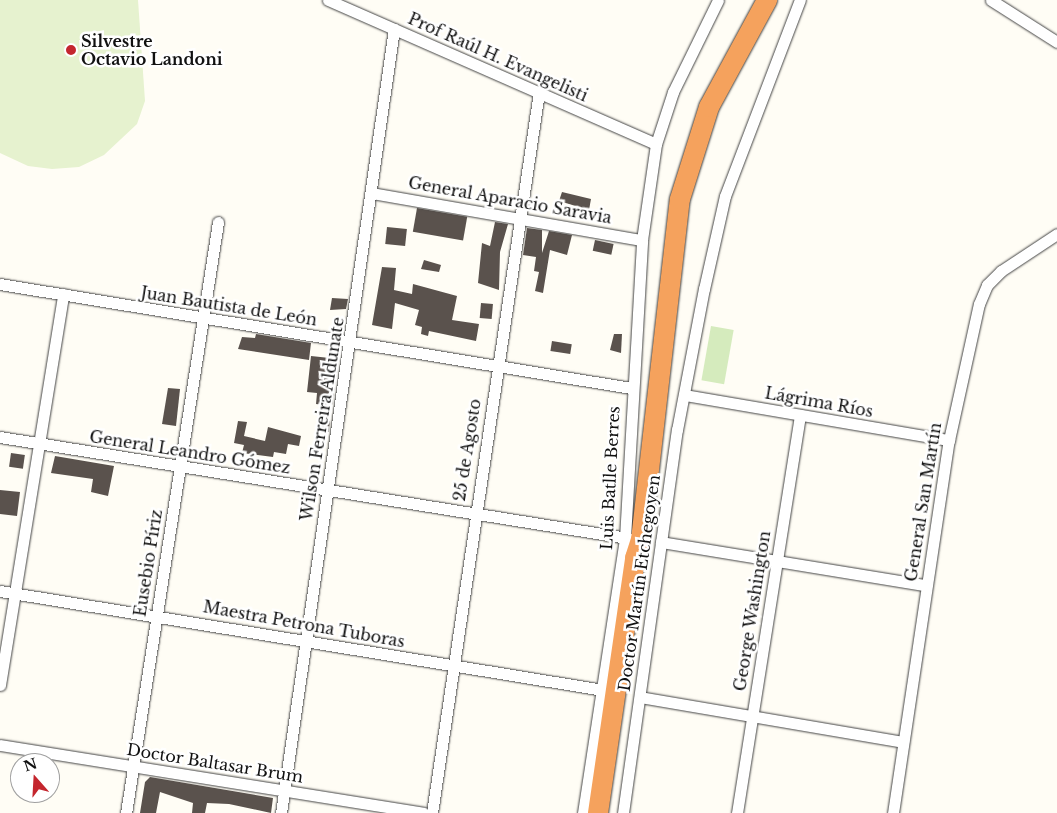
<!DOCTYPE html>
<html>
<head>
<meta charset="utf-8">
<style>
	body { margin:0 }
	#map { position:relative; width:1057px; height:813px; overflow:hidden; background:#fffdf5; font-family:"Libre Baskerville",serif }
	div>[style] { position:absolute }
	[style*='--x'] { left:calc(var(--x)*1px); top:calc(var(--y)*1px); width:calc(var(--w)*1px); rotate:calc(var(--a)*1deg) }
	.green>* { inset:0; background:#d5ebbd; transform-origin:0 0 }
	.pitch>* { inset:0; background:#e6f2cf }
	.building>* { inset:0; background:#5a524d; transform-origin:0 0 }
	.roads { filter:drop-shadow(0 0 1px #444) drop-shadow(0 0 1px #444) }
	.street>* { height:11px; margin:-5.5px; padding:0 5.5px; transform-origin:5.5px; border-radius:5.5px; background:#fff }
	.highway>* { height:20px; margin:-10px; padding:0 10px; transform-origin:10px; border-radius:10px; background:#f5a25d }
	.dots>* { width:14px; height:14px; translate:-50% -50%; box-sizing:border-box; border:2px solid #fff; border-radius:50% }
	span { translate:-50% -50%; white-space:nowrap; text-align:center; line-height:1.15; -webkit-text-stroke:5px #fff; paint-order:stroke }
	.poi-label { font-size:16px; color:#111; font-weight:700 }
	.left { translate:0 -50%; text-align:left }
	.street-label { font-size:16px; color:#111 }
	.north { position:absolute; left:10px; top:753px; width:50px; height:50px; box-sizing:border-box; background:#fff; border:1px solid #a0a0a0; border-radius:50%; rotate:341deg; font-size:14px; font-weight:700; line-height:20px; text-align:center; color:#111 }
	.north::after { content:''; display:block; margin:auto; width:18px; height:22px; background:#c4262e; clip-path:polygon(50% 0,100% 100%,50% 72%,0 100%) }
</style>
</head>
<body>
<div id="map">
	<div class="green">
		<i style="left:711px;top:326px;width:23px;height:55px;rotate:10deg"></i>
	</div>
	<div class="pitch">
		<i style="clip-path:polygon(0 0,138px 0,145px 101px,137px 124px,104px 155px,79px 167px,52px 169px,28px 166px,0 153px)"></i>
	</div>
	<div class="building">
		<i style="clip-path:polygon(562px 192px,591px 199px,589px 210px,559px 201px)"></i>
		<i style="left:417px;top:208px;width:51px;height:24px;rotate:10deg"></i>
		<i style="clip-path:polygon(495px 222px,508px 224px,500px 252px,499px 290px,478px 283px,482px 243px,490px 246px)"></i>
		<i style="left:387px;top:227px;width:20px;height:17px;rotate:6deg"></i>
		<i style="clip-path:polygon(527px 228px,542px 230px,542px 253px,549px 231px,572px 235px,567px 255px,550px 250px,543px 293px,535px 291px,539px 272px,534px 271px,536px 257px,523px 255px)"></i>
		<i style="left:595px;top:240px;width:19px;height:11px;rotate:12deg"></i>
		<i style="clip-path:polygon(424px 260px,441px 265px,439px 272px,421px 269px)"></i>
		<i style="clip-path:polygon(382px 267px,396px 268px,394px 290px,412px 294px,413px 284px,457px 296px,452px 320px,479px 324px,476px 341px,429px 331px,428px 336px,421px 334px,422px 327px,415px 325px,419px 310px,395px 303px,392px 329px,372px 325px)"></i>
		<i style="clip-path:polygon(332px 298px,348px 299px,346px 309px,330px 310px)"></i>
		<i style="left:481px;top:303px;width:12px;height:15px;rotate:5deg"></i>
		<i style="clip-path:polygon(256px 334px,311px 343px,309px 360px,238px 349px,242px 337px,255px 338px)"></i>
		<i style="clip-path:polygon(614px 334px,622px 334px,621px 353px,610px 350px)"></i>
		<i style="left:552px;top:341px;width:20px;height:10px;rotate:9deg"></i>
		<i style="clip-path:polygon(311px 356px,339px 359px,332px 406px,316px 404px,317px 393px,307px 392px)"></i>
		<i style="clip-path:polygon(168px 388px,180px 389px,176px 426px,162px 424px)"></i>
		<i style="left:320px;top:420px;width:10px;height:11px;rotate:6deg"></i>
		<i style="clip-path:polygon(238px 421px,247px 422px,244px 436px,265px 441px,268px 427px,301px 436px,299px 446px,288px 444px,286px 454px,274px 452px,273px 457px,242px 453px,244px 445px,234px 443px)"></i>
		<i style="left:11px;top:453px;width:14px;height:14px;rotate:8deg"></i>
		<i style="clip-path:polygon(55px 456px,114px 466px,108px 496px,91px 492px,93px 479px,51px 473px)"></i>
		<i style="clip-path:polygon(0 490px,20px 492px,17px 516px,0 514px)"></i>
		<i style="clip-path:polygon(150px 777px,273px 798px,271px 813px,229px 804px,207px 803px,205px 813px,192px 813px,193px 803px,160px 792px,156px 813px,140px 813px,145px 782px)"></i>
	</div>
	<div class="roads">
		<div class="street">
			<i style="--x:328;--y:0;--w:358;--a:23.7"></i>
			<i style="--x:991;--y:0;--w:78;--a:32.5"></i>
			<i style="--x:372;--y:193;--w:274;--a:9.9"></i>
			<i style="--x:0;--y:284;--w:640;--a:9.36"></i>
			<i style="--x:685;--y:395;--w:268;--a:9.7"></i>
			<i style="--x:0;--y:437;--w:641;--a:9.15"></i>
			<i style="--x:661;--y:542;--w:267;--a:9.3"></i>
			<i style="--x:0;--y:591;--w:611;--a:9.32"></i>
			<i style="--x:0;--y:685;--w:396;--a:-80.8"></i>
			<i style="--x:640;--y:697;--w:267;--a:9.7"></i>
			<i style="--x:0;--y:745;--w:429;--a:9.1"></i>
			<i style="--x:126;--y:813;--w:598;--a:-81.15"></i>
			<i style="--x:281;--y:813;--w:792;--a:-81.8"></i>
			<i style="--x:432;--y:813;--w:729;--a:-81.56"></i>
			<i style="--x:583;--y:813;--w:278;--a:-81.3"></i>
			<i style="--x:625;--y:538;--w:298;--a:-86.7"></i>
			<i style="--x:642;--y:240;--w:97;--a:-81.7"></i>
			<i style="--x:656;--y:144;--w:55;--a:-71.9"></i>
			<i style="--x:673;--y:92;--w:102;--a:-63.9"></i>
			<i style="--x:623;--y:813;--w:387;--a:-82"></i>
			<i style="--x:677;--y:430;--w:144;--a:-79.2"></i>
			<i style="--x:704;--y:289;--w:95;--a:-77.3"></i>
			<i style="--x:725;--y:196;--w:210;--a:-69.1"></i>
			<i style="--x:737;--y:813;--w:403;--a:-81"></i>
			<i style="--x:893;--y:813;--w:377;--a:-81.5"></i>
			<i style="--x:949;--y:440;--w:139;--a:-77.6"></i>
			<i style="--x:979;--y:304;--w:21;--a:-67"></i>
			<i style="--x:987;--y:285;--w:20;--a:-45"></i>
			<i style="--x:1001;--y:271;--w:67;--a:-33.5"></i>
		</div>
		<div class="highway">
			<i style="--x:598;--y:813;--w:258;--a:-81.7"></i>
			<i style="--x:635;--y:558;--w:19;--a:-72"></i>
			<i style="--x:641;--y:540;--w:343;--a:-83.5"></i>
			<i style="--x:680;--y:199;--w:96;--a:-72.5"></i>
			<i style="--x:709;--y:107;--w:122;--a:-61.5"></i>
		</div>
	</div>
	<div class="dots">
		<i style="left:71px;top:50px;background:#c4262e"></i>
	</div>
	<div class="poi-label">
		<span class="left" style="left:81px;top:50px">Silvestre<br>Octavio Landoni</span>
	</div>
	<div class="street-label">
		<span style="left:498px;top:57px;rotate:24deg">Prof Raúl H. Evangelisti</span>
		<span style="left:510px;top:200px;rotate:10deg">General Aparacio Saravia</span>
		<span style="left:229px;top:306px;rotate:9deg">Juan Bautista de León</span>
		<span style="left:819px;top:402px;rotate:10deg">Lágrima Ríos</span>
		<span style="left:322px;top:419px;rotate:-81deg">Wilson Ferreira Aldunate</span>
		<span style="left:467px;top:450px;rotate:-81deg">25 de Agosto</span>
		<span style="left:190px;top:452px;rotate:9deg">General Leandro Gómez</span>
		<span style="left:610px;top:478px;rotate:-87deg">Luis Batlle Berres</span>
		<span style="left:923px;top:502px;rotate:-81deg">General San Martín</span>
		<span style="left:148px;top:563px;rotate:-81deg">Eusebio Píriz</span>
		<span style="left:639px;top:583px;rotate:-82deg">Doctor Martín Etchegoyen</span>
		<span style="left:752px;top:611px;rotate:-81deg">George Washington</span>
		<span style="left:304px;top:624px;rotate:10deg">Maestra Petrona Tuboras</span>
		<span style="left:215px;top:763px;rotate:9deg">Doctor Baltasar Brum</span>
	</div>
	<div class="north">N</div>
</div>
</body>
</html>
